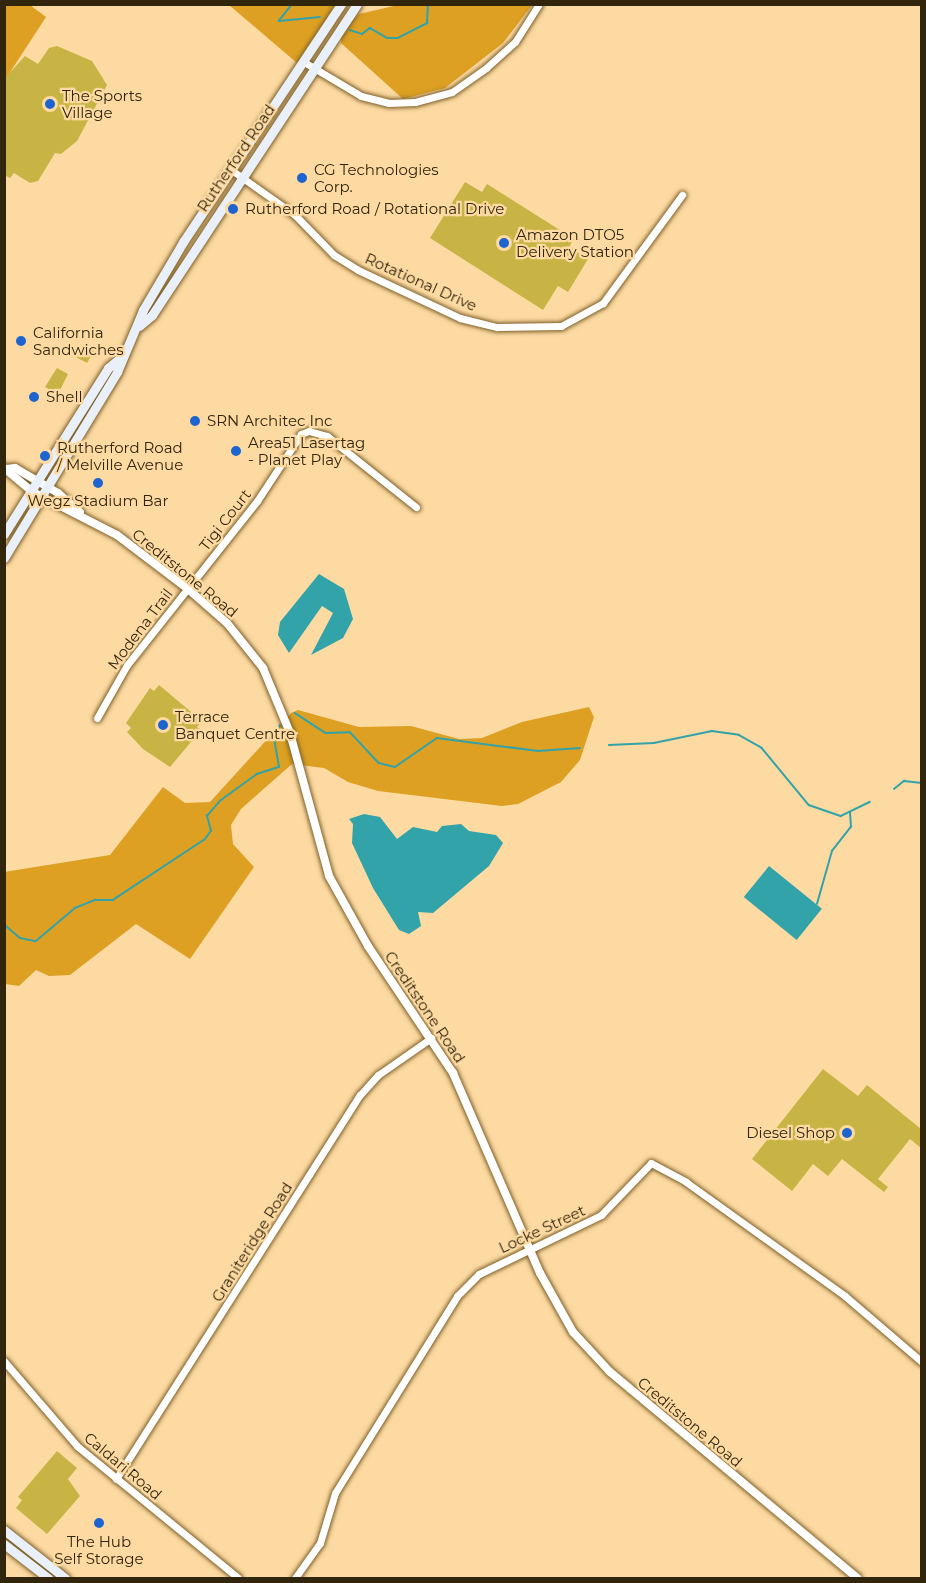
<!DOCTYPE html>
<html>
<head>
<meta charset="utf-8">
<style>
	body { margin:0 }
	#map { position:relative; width:926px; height:1583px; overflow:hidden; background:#fddaa2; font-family:Montserrat,sans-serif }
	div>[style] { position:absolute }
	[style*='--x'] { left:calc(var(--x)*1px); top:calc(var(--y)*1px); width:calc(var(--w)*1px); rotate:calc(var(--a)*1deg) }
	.green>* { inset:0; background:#dda022 }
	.water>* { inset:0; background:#31a3a9; transform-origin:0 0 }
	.stream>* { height:1.5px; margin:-0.75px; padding:0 0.75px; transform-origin:0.75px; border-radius:0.75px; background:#31a3a9 }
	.building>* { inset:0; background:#c8b444 }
	.roads { filter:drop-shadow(0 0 2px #7e6029) drop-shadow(0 0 2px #7e6029) }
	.minor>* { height:7px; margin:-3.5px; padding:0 3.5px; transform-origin:3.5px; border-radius:3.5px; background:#fff }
	.tertiary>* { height:8px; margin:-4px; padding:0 4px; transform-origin:4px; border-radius:4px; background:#fff }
	.secondary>* { height:9px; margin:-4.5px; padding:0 4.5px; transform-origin:4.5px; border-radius:4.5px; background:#e9f0fa }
	.dots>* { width:16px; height:16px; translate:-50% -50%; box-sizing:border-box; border:3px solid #fddaa2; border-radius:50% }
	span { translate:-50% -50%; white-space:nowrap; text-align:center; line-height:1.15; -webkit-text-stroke:4.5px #fddaa2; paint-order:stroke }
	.poi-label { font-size:15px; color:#32250e }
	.left { translate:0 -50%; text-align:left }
	.right { translate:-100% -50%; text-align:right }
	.street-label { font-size:15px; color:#32250e }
	.frame { position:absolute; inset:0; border:6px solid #32250e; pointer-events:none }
</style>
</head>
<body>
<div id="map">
	<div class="green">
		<i style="clip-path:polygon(5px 5px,30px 5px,46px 17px,5px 80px)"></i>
		<i style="clip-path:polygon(229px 5px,336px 5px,297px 63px)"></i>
		<i style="clip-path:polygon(398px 5px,532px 5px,503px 43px,445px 88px,403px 99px,341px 43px,342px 32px,359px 14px)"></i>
		<i style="clip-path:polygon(589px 707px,594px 717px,580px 760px,561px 782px,518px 804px,502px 806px,378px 791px,348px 782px,324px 768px,292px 764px,241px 809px,231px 825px,233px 844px,254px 867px,190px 959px,136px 924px,70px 975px,49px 976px,36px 970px,19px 986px,5px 984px,4px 872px,110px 855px,163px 787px,185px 803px,210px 802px,291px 713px,298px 710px,359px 727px,411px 726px,459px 739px,482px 738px,522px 722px)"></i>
	</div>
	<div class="water">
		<i style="clip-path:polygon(319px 574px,344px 589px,353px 619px,343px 638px,311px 655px,333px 613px,322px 606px,289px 653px,278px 635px,280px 622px)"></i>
		<i style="clip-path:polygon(364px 814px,380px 817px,397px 839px,413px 827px,437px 832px,442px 826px,461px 824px,469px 831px,496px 835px,503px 843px,489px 866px,433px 913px,418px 912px,421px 926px,409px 934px,399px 930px,373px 888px,352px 843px,353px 824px,349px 819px)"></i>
		<i style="left:769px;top:866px;width:68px;height:40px;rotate:39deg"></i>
	</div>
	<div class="stream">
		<i style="--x:293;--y:4;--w:22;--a:129"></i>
		<i style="--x:279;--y:21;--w:41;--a:-5.6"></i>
		<i style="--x:350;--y:30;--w:13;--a:18"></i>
		<i style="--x:362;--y:34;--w:10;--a:-37"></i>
		<i style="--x:370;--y:28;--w:20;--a:30"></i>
		<i style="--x:387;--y:38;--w:11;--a:0"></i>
		<i style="--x:398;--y:38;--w:33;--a:-27"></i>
		<i style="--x:427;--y:23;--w:19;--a:-87"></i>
		<i style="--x:295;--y:713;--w:37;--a:33"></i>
		<i style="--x:326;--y:733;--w:24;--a:-2"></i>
		<i style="--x:350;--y:732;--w:42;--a:46.9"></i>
		<i style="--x:379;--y:763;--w:16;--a:14"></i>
		<i style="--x:395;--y:767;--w:51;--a:-34.6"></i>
		<i style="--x:437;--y:738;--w:102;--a:7.3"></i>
		<i style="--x:538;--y:751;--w:42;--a:-4.1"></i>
		<i style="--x:609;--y:745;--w:45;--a:-2.5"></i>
		<i style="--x:654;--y:743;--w:59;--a:-11.7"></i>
		<i style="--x:712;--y:731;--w:27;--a:8"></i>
		<i style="--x:739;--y:735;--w:26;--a:29"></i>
		<i style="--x:762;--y:748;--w:74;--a:50.5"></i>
		<i style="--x:809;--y:805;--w:34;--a:19"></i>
		<i style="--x:841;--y:816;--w:32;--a:-26"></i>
		<i style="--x:894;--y:789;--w:13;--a:-39"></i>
		<i style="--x:904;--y:781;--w:18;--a:6"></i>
		<i style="--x:817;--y:904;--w:55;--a:-74.2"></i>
		<i style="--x:832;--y:851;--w:31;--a:-52"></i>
		<i style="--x:851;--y:827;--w:14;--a:-94"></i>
		<i style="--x:4;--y:924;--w:21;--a:41"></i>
		<i style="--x:20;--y:938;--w:16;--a:11"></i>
		<i style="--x:36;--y:941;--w:51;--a:-40.2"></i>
		<i style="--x:75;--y:908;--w:22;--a:-22"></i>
		<i style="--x:95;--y:900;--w:18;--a:0"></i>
		<i style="--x:113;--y:900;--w:110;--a:-33.5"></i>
		<i style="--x:205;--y:839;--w:10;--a:-53"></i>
		<i style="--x:211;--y:831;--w:16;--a:-105"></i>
		<i style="--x:207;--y:816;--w:21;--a:-49"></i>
		<i style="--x:221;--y:800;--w:44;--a:-35.8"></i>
		<i style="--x:257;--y:774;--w:23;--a:-18"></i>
		<i style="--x:279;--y:767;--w:29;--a:-100"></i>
		<i style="--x:274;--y:738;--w:14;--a:-65"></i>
	</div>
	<div class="building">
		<i style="clip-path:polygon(57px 46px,92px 61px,107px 85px,77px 141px,61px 154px,55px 153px,38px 181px,30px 183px,14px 173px,10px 178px,4px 175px,4px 79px,25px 56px,38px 64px,49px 48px)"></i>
		<i style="clip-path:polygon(465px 182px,482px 192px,487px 184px,574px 239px,569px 247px,588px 259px,568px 292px,558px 286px,543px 310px,430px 238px)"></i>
		<i style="clip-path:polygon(84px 345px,94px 351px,87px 363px,72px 355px)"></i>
		<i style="clip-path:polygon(57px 368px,68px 374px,58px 394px,45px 387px)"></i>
		<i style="clip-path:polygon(159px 685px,202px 721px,197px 727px,201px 730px,170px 767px,143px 749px,127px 732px,131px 728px,126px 723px,150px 688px,154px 691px)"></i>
		<i style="clip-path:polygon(823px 1069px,858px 1096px,867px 1085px,921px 1129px,921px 1148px,910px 1139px,878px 1179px,888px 1187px,884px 1192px,842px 1159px,828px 1176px,813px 1164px,792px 1191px,752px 1159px)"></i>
		<i style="clip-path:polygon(57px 1451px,77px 1468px,68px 1479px,80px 1496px,47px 1534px,16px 1508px,22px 1500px,18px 1497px)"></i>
	</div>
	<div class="roads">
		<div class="minor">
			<i style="--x:304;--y:62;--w:66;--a:30.8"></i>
			<i style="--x:361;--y:96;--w:29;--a:14"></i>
			<i style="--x:389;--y:103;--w:26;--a:-2"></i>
			<i style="--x:415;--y:102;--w:38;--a:-15"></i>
			<i style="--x:452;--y:92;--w:42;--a:-35.2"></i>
			<i style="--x:486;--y:68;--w:39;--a:-42"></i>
			<i style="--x:515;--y:42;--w:45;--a:-57.7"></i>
			<i style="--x:230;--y:169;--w:80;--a:35.3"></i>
			<i style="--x:295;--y:215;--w:56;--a:45.7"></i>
			<i style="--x:334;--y:255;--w:28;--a:32"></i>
			<i style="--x:358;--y:270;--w:113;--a:25.2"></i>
			<i style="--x:460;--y:318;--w:38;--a:14"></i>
			<i style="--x:497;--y:327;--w:64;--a:-0.9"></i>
			<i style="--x:561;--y:326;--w:48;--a:-28.7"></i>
			<i style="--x:603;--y:303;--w:134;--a:-53.8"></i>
			<i style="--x:97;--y:718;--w:61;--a:-60.5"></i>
			<i style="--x:127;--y:665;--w:209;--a:-51.6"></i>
			<i style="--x:257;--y:501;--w:80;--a:-56.7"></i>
			<i style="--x:301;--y:434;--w:9;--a:-21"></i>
			<i style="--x:309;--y:431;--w:19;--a:16"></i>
			<i style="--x:327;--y:436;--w:114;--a:38.6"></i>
			<i style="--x:4;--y:1361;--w:112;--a:49.3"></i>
			<i style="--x:77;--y:1446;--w:208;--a:39.3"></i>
			<i style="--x:116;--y:1479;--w:455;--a:-57.6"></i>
			<i style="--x:360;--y:1095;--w:27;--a:-48"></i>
			<i style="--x:378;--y:1075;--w:65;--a:-34.9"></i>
			<i style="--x:295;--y:1578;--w:43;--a:-54.5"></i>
			<i style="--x:320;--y:1543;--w:52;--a:-73.3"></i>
			<i style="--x:335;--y:1493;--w:232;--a:-58.2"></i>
			<i style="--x:457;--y:1296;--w:31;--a:-45"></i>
			<i style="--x:479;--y:1274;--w:136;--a:-25.8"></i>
			<i style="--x:601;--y:1215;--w:72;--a:-46.1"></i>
			<i style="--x:651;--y:1163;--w:40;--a:28"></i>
			<i style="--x:686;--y:1182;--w:196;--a:35.6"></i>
			<i style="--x:845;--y:1296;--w:101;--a:40.6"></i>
		</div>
		<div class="tertiary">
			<i style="--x:4;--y:468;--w:38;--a:40"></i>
			<i style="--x:33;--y:492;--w:94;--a:27.1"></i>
			<i style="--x:117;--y:535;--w:89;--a:37.3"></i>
			<i style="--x:188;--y:589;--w:52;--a:41.1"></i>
			<i style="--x:227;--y:623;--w:58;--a:51.3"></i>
			<i style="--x:263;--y:668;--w:70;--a:67.4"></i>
			<i style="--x:290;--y:733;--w:148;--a:74.7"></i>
			<i style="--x:329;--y:876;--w:80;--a:60.9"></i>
			<i style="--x:368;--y:946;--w:153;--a:56.2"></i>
			<i style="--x:453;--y:1073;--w:218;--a:66.5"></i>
			<i style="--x:540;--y:1273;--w:68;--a:60.8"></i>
			<i style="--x:573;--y:1332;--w:54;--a:47.2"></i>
			<i style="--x:610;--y:1372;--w:322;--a:39.8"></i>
			<i style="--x:6;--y:469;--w:9;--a:-6"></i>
			<i style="--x:15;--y:468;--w:50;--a:30.2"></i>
			<i style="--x:58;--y:493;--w:29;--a:41"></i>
		</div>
		<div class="secondary">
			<i style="--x:139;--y:326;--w:17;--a:-40"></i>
			<i style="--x:152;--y:315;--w:372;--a:-56.6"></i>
			<i style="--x:4;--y:534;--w:196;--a:-57.9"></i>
			<i style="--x:108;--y:368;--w:17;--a:-40"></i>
			<i style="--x:4;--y:558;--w:218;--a:-58.7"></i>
			<i style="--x:117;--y:372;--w:67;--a:-67.2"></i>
			<i style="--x:143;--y:310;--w:79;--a:-59.5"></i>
			<i style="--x:183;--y:242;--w:286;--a:-56.4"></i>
			<i style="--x:4;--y:1530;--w:78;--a:38.2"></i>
			<i style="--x:4;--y:1544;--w:56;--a:37.7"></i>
		</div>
	</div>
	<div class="dots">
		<i style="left:50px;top:104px;background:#1e64d0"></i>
		<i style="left:302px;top:178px;background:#1e64d0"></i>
		<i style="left:233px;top:209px;background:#1e64d0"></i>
		<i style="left:504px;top:243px;background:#1e64d0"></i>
		<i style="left:21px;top:341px;background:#1e64d0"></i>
		<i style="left:34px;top:397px;background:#1e64d0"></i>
		<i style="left:195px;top:421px;background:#1e64d0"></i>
		<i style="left:236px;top:451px;background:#1e64d0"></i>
		<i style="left:45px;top:456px;background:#1e64d0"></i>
		<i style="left:98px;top:483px;background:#1e64d0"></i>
		<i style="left:163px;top:725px;background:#1e64d0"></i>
		<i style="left:847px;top:1133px;background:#1e64d0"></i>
		<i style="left:99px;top:1523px;background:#1e64d0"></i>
	</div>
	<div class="poi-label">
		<span class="left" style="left:62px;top:104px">The Sports<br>Village</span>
		<span class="left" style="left:314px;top:178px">CG Technologies<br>Corp.</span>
		<span class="left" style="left:245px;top:209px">Rutherford Road / Rotational Drive</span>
		<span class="left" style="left:516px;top:243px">Amazon DTO5<br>Delivery Station</span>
		<span class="left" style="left:33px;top:341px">California<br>Sandwiches</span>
		<span class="left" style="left:46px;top:397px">Shell</span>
		<span class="left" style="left:207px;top:421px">SRN Architec Inc</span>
		<span class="left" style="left:248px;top:451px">Area51 Lasertag<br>- Planet Play</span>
		<span class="left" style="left:57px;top:456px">Rutherford Road<br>/ Melville Avenue</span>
		<span style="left:98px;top:501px">Wegz Stadium Bar</span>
		<span class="left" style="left:175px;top:725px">Terrace<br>Banquet Centre</span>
		<span class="right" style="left:835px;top:1133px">Diesel Shop</span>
		<span style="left:99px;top:1550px">The Hub<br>Self Storage</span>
	</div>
	<div class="street-label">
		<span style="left:236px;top:158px;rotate:-56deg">Rutherford Road</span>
		<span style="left:421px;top:282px;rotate:24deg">Rotational Drive</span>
		<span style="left:225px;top:520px;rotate:-52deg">Tigi Court</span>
		<span style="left:185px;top:573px;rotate:39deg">Creditstone Road</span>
		<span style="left:140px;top:629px;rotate:-53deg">Modena Trail</span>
		<span style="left:425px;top:1007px;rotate:56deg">Creditstone Road</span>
		<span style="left:542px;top:1229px;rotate:-25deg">Locke Street</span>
		<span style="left:252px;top:1242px;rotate:-58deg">Graniteridge Road</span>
		<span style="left:690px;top:1422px;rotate:40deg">Creditstone Road</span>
		<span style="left:123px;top:1466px;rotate:40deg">Caldari Road</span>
	</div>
	<div class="frame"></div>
</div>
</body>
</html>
